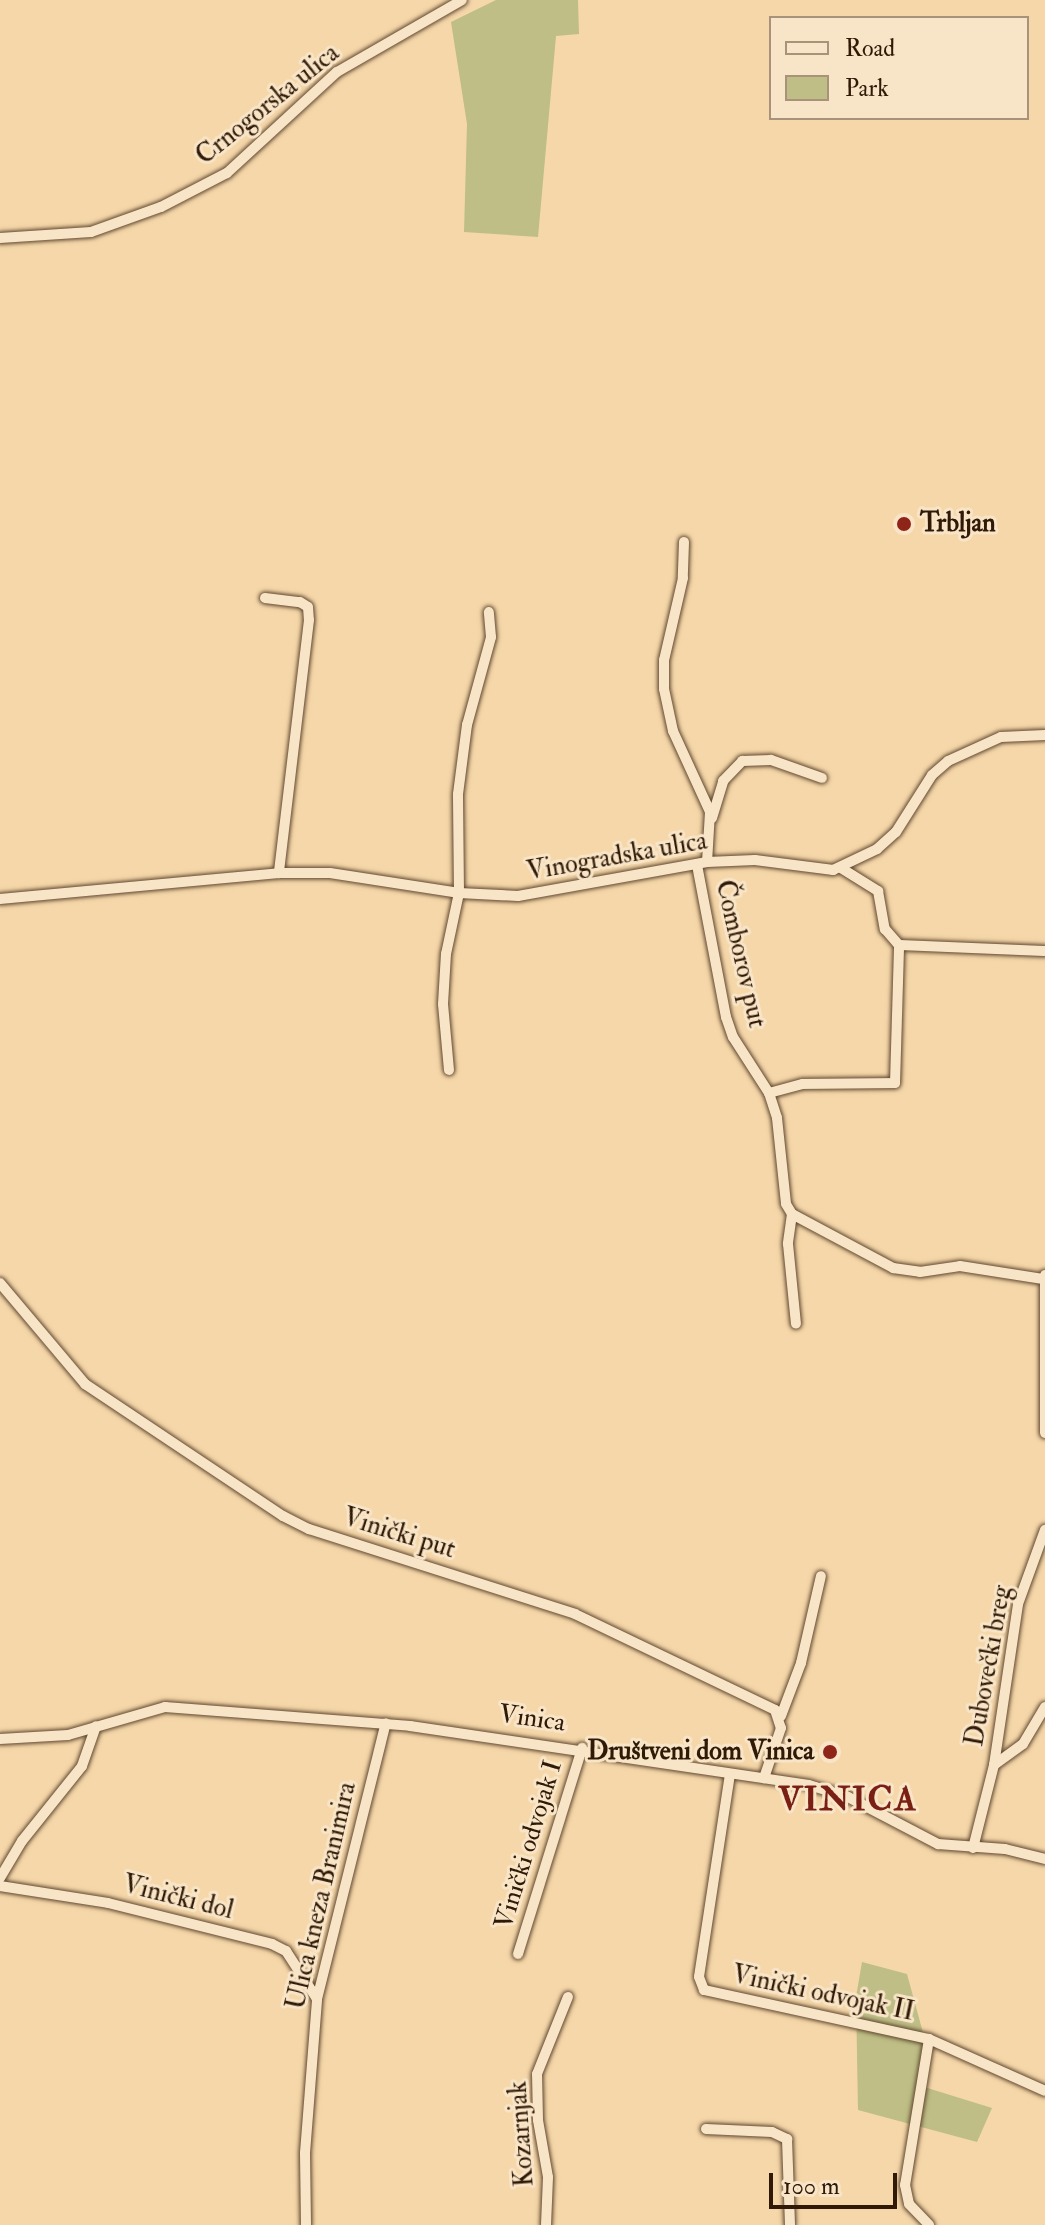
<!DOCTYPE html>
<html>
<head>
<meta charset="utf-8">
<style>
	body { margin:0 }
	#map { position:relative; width:1045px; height:2225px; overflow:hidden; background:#f5d7a9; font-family:"IM FELL Double Pica",serif }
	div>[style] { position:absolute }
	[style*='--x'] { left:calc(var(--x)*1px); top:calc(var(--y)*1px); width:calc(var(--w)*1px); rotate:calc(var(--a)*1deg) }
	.green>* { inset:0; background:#bebe86 }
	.roads { filter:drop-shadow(0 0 2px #614830) drop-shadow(0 0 2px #614830) }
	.minor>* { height:10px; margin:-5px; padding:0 5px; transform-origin:5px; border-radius:5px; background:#f8e5c7 }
	.dots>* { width:22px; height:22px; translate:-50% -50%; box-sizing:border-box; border:4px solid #f8e5c7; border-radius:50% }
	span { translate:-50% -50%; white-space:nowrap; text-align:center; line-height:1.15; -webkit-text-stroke:6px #f8e5c7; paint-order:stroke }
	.street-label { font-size:26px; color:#301907 }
	.poi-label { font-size:26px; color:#301907; font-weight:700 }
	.left { translate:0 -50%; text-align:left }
	.right { translate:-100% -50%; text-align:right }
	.district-label { font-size:34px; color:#7a1f14; font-weight:700; letter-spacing:2px }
	.legend { position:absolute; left:769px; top:16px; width:260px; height:104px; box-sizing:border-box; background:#f8e5c7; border:2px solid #a8937a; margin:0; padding:10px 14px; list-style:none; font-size:24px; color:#301907 }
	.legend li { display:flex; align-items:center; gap:16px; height:40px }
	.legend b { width:40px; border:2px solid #a8937a }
	.scale { position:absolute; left:769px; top:2173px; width:128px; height:36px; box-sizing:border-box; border:4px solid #301907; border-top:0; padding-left:10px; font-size:24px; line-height:28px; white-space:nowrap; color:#301907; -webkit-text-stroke:6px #f8e5c7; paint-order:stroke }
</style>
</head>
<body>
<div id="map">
	<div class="green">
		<i style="clip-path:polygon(496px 0,578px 0,579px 34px,556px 36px,538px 237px,464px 232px,467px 124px,451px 22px)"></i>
		<i style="clip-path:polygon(862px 1962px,907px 1974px,928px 2051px,921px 2086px,992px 2108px,977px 2142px,858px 2110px,856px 1997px)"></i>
	</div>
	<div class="roads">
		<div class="minor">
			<i style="--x:0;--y:238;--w:91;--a:-3.8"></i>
			<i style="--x:91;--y:232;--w:74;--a:-19.7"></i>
			<i style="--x:161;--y:207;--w:74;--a:-27.3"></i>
			<i style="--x:227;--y:173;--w:149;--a:-42.6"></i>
			<i style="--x:337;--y:72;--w:144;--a:-29.9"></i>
			<i style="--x:684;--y:542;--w:36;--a:92"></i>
			<i style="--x:683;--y:578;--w:84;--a:103"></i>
			<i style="--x:664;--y:660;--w:29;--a:90"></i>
			<i style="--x:664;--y:689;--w:43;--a:77.9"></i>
			<i style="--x:673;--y:731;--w:89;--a:65.4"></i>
			<i style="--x:710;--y:812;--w:50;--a:93.4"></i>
			<i style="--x:265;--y:598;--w:35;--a:7"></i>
			<i style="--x:300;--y:602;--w:9;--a:32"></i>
			<i style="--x:308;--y:607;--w:13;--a:86"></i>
			<i style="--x:309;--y:620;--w:255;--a:96.8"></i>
			<i style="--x:712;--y:818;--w:39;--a:-73"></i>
			<i style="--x:723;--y:781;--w:28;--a:-46"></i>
			<i style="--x:742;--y:761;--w:29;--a:-2"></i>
			<i style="--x:771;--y:760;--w:54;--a:19.4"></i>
			<i style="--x:697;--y:865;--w:155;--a:79.2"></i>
			<i style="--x:726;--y:1017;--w:21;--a:71"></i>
			<i style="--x:733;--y:1037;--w:67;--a:57.3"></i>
			<i style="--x:769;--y:1093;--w:26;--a:72"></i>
			<i style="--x:777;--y:1118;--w:86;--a:84"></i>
			<i style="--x:786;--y:1204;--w:12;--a:59"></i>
			<i style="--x:792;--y:1214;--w:30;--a:98"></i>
			<i style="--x:788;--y:1244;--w:80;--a:84.3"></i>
			<i style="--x:841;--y:868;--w:44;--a:31.9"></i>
			<i style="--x:878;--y:891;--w:39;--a:80"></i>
			<i style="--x:885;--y:929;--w:21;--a:49"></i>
			<i style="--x:899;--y:945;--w:146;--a:2.4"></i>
			<i style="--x:0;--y:899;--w:280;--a:-5.3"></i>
			<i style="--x:279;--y:873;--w:51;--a:0"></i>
			<i style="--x:330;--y:873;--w:131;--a:8.8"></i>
			<i style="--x:459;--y:893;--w:59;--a:2.9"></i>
			<i style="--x:518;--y:896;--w:192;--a:-10.2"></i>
			<i style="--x:707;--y:862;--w:48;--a:-2.4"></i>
			<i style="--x:755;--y:860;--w:79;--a:7.3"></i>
			<i style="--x:833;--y:870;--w:49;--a:-25.5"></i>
			<i style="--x:877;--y:849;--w:25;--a:-42"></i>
			<i style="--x:896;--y:832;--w:67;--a:-57.7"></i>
			<i style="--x:932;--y:775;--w:21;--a:-41"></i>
			<i style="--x:948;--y:761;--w:58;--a:-24.4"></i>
			<i style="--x:1001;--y:737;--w:44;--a:-2.6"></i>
			<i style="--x:449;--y:1070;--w:66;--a:-95.2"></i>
			<i style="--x:443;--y:1004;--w:50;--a:-86.6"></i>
			<i style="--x:446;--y:954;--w:62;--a:-78"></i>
			<i style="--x:459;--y:893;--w:99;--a:-90.6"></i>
			<i style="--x:458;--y:794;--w:70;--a:-82.6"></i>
			<i style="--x:467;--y:725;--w:91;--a:-74.7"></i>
			<i style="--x:491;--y:637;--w:25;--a:-95"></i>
			<i style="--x:769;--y:1093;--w:35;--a:-15"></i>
			<i style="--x:803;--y:1084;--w:92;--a:-0.6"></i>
			<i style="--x:895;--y:1083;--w:138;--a:-88.3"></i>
			<i style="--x:792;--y:1214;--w:115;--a:28.1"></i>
			<i style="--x:893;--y:1268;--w:27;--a:8"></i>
			<i style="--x:920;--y:1272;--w:40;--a:-8.5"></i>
			<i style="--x:960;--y:1266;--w:84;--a:8.9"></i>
			<i style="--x:1045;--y:1275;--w:158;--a:90"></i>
			<i style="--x:0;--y:1283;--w:132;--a:49.9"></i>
			<i style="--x:85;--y:1384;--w:238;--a:33.7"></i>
			<i style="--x:283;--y:1516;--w:29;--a:27"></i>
			<i style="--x:309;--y:1529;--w:279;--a:17.7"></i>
			<i style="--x:575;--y:1614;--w:222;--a:25.6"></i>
			<i style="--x:775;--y:1710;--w:19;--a:72"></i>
			<i style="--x:781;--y:1728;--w:53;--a:108.8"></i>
			<i style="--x:781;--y:1716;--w:57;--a:-69.3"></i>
			<i style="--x:801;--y:1663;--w:89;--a:-77.1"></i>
			<i style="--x:0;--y:1739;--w:68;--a:-3.4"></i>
			<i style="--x:68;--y:1735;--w:101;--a:-16.1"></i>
			<i style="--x:165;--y:1707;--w:246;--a:4.4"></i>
			<i style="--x:410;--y:1726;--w:403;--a:8.4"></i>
			<i style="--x:809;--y:1785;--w:41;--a:17.1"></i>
			<i style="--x:848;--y:1797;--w:102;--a:27.6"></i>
			<i style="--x:938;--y:1844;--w:67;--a:4.3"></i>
			<i style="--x:1005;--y:1849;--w:41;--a:14"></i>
			<i style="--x:994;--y:1765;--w:36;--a:-36"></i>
			<i style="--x:1023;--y:1744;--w:43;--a:-59.3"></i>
			<i style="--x:730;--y:1774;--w:205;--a:98.7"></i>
			<i style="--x:699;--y:1977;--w:14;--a:69"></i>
			<i style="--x:704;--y:1990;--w:230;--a:12.3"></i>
			<i style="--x:929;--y:2039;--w:127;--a:24.1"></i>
			<i style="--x:973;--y:1848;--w:86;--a:-75.8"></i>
			<i style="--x:994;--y:1765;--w:163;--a:-81.5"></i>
			<i style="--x:1018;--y:1604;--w:79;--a:-70"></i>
			<i style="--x:0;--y:1878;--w:43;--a:-59.3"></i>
			<i style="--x:22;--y:1841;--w:96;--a:-51.3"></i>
			<i style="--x:82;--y:1766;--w:42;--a:-70.7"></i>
			<i style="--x:0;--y:1886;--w:109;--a:8.9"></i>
			<i style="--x:108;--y:1903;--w:169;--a:14"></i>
			<i style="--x:272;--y:1944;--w:16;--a:27"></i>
			<i style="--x:286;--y:1951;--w:57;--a:57.1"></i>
			<i style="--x:518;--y:1954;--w:216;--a:-72.7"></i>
			<i style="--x:929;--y:2039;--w:148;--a:99.3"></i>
			<i style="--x:905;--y:2185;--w:19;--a:78"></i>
			<i style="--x:909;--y:2204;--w:29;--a:46"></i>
			<i style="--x:706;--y:2129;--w:66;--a:2.6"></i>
			<i style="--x:772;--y:2132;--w:17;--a:25"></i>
			<i style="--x:787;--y:2139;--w:86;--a:88"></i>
			<i style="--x:306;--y:2225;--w:72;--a:-90.8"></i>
			<i style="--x:305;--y:2153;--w:154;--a:-85.5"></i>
			<i style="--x:317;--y:1999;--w:284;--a:-76"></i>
			<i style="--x:546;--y:2225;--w:48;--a:-87.6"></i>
			<i style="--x:548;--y:2177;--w:58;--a:-100"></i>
			<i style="--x:538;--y:2120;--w:46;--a:-91.2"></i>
			<i style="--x:537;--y:2074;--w:83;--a:-68.1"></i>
		</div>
	</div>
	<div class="dots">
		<i style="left:904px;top:524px;background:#8f2418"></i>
		<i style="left:830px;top:1752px;background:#8f2418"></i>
	</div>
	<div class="street-label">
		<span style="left:268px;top:105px;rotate:-39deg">Crnogorska ulica</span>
		<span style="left:617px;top:857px;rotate:-10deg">Vinogradska ulica</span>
		<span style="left:740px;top:954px;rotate:77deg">Čomborov put</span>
		<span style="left:399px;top:1534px;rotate:17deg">Vinički put</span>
		<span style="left:989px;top:1666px;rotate:-80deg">Dubovečki breg</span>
		<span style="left:532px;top:1719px;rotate:8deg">Vinica</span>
		<span style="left:529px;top:1845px;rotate:-73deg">Vinički odvojak I</span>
		<span style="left:322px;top:1896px;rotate:-77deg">Ulica kneza Branimira</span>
		<span style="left:178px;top:1898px;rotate:14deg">Vinički dol</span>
		<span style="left:823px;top:1994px;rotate:12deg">Vinički odvojak II</span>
		<span style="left:522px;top:2134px;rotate:-94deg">Kozarnjak</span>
	</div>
	<div class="poi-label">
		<span class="left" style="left:920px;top:524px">Trbljan</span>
		<span class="right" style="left:814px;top:1752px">Društveni dom Vinica</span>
	</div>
	<div class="district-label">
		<span style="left:848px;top:1800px">VINICA</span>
	</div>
	<ul class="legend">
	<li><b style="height:10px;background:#f8e5c7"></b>Road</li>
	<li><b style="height:22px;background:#bebe86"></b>Park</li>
	</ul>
	<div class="scale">100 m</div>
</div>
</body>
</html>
